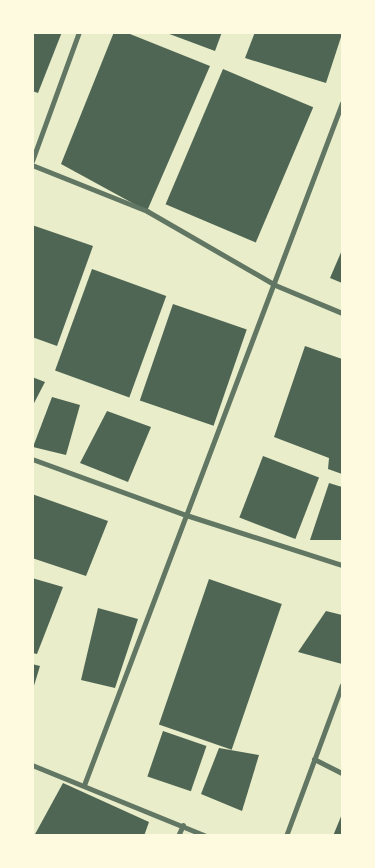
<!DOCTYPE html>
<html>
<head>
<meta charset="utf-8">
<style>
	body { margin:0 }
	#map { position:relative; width:375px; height:868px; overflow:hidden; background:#e9edc9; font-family:Manrope,sans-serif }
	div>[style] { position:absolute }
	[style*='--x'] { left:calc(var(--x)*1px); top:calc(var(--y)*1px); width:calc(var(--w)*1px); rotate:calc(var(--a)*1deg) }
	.building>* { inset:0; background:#4f6655; transform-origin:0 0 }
	.minor>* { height:5px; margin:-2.5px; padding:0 2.5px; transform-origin:2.5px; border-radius:2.5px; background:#617663 }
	span { translate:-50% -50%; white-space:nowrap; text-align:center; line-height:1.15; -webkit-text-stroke:4px #fefae0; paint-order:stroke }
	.frame { position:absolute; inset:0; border:34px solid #fefae0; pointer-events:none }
</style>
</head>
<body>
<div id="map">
	<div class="building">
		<i style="clip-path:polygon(32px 32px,62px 32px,38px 93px,32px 91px)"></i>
		<i style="clip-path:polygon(114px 32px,125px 32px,210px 66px,147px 211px,61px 164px)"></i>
		<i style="clip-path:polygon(164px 32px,222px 32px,215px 51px)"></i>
		<i style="clip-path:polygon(255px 32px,342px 32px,342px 34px,326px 83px,245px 58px)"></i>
		<i style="left:223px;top:69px;width:98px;height:147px;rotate:23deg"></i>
		<i style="clip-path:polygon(32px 225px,93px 246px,57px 346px,32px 337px)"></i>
		<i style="clip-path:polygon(342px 250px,342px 283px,330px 278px)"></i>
		<i style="left:92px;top:269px;width:79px;height:108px;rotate:20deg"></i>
		<i style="left:173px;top:304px;width:78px;height:102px;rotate:19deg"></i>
		<i style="clip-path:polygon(305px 346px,342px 359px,342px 474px,328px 469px,329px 458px,274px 437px)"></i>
		<i style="clip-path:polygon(32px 377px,45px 382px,32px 407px)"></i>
		<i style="clip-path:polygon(52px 397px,80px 405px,66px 455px,33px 447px)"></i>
		<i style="clip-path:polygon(107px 411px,151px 427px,128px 482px,80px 463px)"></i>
		<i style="left:263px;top:456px;width:60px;height:66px;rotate:21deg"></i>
		<i style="clip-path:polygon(329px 483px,342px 487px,342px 540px,310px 540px)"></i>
		<i style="clip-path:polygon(32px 494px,108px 521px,86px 576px,32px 558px)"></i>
		<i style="clip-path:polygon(32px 578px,63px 587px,37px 654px,32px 653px)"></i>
		<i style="left:209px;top:579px;width:77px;height:154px;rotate:19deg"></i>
		<i style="clip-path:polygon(98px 608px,138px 619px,115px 688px,81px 680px)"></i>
		<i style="clip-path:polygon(326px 611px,342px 615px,342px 664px,298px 652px)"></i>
		<i style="clip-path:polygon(32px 664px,40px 666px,33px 689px,32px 689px)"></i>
		<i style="left:163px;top:731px;width:46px;height:48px;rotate:19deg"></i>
		<i style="clip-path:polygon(219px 748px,259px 755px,242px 811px,201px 794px)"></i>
		<i style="clip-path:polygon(63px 783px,149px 822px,144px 836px,34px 836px)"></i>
		<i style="clip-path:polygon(342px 814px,342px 836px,333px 836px)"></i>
	</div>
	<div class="minor">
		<i style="--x:32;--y:161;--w:137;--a:-70"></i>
		<i style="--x:32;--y:165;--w:124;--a:21.8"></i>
		<i style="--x:147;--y:211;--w:148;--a:30"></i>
		<i style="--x:275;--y:285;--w:73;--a:22.7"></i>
		<i style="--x:32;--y:459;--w:164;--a:20"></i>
		<i style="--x:186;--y:515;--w:164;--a:17.8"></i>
		<i style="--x:314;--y:759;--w:31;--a:27"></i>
		<i style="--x:32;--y:765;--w:188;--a:22.2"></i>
		<i style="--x:84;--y:785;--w:729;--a:-69.28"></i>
		<i style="--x:178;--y:836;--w:12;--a:-66"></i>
		<i style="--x:286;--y:836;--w:161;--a:-69.7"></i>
	</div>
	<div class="frame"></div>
</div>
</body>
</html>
